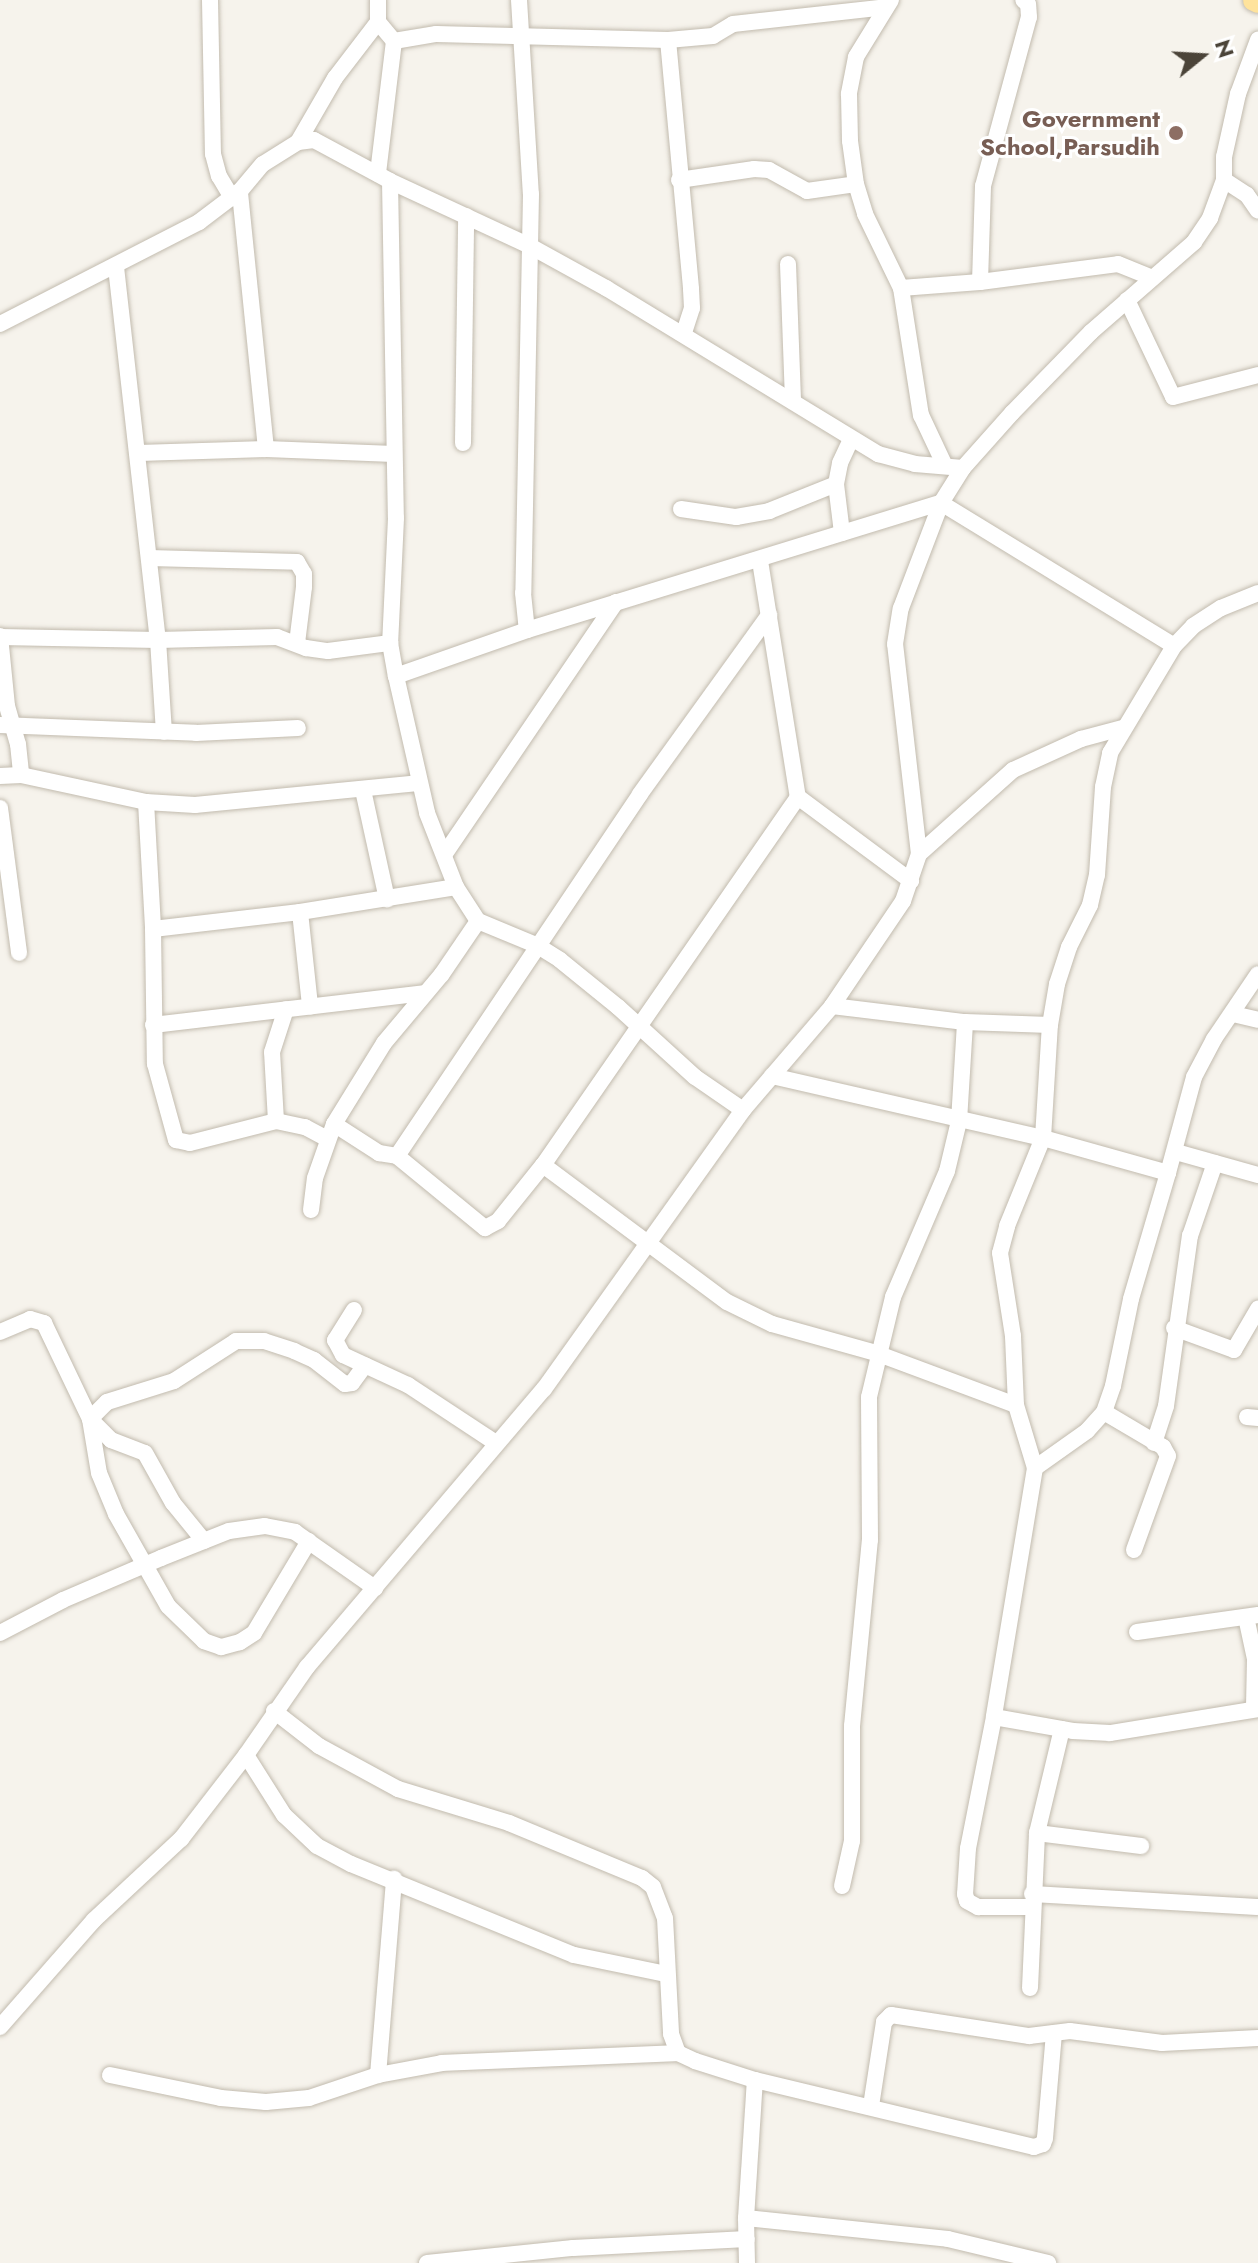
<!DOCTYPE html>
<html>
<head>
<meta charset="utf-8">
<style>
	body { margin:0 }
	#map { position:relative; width:1258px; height:2263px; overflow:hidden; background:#f6f3ec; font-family:Jost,sans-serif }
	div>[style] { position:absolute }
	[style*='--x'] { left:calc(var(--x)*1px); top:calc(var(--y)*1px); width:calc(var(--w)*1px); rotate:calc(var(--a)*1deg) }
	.roads { filter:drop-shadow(0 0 2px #c2bbae) drop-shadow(0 0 2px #c2bbae) }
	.minor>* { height:16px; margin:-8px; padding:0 8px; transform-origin:8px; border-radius:8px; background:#fff }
	.major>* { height:22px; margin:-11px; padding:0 11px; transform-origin:11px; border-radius:11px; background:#ffe39c }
	.dots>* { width:22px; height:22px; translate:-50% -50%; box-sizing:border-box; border:4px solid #fff; border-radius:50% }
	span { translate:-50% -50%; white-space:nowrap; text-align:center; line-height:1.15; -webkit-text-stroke:6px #fff; paint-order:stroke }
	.education-label { font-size:24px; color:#785e54; font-weight:700 }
	.right { translate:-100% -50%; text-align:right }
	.north { position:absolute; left:1162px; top:16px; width:80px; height:80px; -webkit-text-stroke:6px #fff; paint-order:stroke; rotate:72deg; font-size:22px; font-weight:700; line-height:32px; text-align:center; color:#4b4439 }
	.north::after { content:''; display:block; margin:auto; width:28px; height:36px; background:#4b4439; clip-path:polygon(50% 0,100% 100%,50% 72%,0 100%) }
</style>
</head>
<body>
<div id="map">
	<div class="roads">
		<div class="minor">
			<i style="--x:210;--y:0;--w:154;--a:88.9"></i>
			<i style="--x:213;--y:154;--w:23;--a:75"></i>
			<i style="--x:219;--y:176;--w:26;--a:59"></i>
			<i style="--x:378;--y:0;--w:22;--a:90"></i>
			<i style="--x:378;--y:22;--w:25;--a:50"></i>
			<i style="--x:394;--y:41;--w:134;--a:96.9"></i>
			<i style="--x:519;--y:0;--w:194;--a:86.5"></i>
			<i style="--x:531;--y:194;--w:399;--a:91.1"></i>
			<i style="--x:523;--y:593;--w:37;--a:84"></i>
			<i style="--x:891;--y:0;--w:67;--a:121.6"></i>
			<i style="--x:856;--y:57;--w:38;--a:101"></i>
			<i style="--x:849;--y:94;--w:47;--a:88.8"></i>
			<i style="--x:850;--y:141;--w:43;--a:82.1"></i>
			<i style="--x:856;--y:184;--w:31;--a:73"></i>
			<i style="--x:865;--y:214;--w:82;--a:64.1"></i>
			<i style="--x:901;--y:288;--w:129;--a:81.1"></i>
			<i style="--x:921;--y:415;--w:56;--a:64.8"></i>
			<i style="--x:668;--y:40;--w:45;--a:-5.1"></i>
			<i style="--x:713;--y:36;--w:23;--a:-31"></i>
			<i style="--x:733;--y:24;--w:154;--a:-6.3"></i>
			<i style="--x:394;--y:41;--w:43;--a:-9.5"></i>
			<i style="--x:436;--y:34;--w:232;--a:1.5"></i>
			<i style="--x:668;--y:40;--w:250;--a:84.7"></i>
			<i style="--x:691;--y:289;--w:19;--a:87"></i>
			<i style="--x:692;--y:308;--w:26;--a:108"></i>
			<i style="--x:298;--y:142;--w:74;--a:-60"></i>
			<i style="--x:335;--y:78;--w:71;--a:-52.5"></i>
			<i style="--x:679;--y:180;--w:76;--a:-8.3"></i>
			<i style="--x:754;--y:169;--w:15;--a:4"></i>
			<i style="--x:769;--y:170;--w:43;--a:28.9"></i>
			<i style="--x:807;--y:191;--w:49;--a:-8.1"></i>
			<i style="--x:1224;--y:180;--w:27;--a:33"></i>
			<i style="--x:1247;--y:195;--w:19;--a:55"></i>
			<i style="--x:390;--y:181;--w:154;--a:24.9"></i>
			<i style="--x:530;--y:246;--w:87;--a:28.9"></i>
			<i style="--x:606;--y:288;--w:319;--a:31.4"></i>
			<i style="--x:878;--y:454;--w:38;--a:15"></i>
			<i style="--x:915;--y:464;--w:48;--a:4.8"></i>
			<i style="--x:788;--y:264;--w:136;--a:87.9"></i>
			<i style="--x:116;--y:267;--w:375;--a:83.6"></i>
			<i style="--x:158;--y:640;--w:92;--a:86.3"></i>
			<i style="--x:980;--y:282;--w:96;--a:-88.2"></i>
			<i style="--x:983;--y:186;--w:175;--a:-74.8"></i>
			<i style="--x:1029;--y:17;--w:13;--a:-94"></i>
			<i style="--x:1028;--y:4;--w:6;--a:-141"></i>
			<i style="--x:901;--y:288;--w:79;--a:-4.3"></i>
			<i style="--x:980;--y:282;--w:139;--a:-7.4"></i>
			<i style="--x:1118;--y:264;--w:37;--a:22"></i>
			<i style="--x:1127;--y:300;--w:107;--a:64.6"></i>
			<i style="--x:1173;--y:397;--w:88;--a:-14.5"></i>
			<i style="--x:0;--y:324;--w:224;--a:-27.1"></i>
			<i style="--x:199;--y:222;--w:51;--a:-37.1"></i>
			<i style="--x:240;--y:191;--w:35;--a:-50"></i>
			<i style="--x:263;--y:164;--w:41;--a:-32.2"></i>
			<i style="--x:298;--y:142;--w:16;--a:-7"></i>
			<i style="--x:314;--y:140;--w:86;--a:28.3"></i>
			<i style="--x:390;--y:181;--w:337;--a:89"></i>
			<i style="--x:396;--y:518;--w:125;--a:92.7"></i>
			<i style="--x:390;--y:643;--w:34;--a:80"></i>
			<i style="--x:396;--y:676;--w:139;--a:-19.3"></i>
			<i style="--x:527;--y:630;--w:433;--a:-17.1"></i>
			<i style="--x:941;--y:503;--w:273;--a:31.5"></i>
			<i style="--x:463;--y:443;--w:227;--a:-89.2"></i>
			<i style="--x:266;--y:449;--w:128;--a:2.2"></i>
			<i style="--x:139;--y:453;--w:127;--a:-1.8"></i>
			<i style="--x:266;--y:449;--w:259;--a:-95.8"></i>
			<i style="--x:681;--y:509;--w:56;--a:8.3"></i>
			<i style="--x:736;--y:517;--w:34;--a:-10"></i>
			<i style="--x:769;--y:511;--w:72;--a:-21.9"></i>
			<i style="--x:842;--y:533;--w:49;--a:-97"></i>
			<i style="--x:836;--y:484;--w:21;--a:-79"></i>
			<i style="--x:840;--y:463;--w:26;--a:-65"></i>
			<i style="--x:149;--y:558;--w:148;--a:1.5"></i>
			<i style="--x:297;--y:562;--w:14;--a:60"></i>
			<i style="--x:304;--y:574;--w:13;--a:90"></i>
			<i style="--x:304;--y:587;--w:56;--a:97.1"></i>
			<i style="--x:760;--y:561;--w:239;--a:80.9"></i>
			<i style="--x:798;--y:797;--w:448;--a:124.7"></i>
			<i style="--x:543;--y:1165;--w:229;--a:36.7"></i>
			<i style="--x:727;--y:1302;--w:50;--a:26.1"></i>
			<i style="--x:772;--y:1324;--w:108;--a:15.6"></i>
			<i style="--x:876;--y:1353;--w:149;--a:20.4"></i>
			<i style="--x:0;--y:636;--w:70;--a:84.3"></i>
			<i style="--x:7;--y:706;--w:40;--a:74"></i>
			<i style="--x:18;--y:744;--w:31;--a:84"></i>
			<i style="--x:0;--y:637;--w:158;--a:1.1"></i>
			<i style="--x:158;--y:640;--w:119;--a:-1.4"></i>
			<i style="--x:277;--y:637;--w:31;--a:21"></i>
			<i style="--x:306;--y:648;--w:22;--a:8"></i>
			<i style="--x:328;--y:651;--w:63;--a:-7.4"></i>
			<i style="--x:396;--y:676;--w:140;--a:77.2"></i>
			<i style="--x:427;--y:813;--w:79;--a:68.6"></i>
			<i style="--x:456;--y:887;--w:40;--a:57.1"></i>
			<i style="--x:478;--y:921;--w:65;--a:22.6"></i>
			<i style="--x:538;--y:946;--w:26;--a:32"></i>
			<i style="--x:560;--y:960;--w:75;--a:39"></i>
			<i style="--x:618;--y:1007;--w:104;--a:42.3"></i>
			<i style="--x:695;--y:1077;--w:58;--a:34.5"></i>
			<i style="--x:0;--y:725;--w:196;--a:2.3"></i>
			<i style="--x:196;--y:733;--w:102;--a:-2.8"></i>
			<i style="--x:0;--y:776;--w:21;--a:-3"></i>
			<i style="--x:21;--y:775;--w:128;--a:12.2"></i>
			<i style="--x:146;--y:802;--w:49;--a:3.5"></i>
			<i style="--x:195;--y:805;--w:224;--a:-5.6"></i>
			<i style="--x:363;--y:790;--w:112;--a:77.6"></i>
			<i style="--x:798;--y:797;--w:141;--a:36.6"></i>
			<i style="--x:146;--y:802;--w:127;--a:86.8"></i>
			<i style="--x:153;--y:929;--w:135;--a:89.2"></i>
			<i style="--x:155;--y:1064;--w:79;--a:74.6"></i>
			<i style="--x:176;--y:1140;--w:14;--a:12"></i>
			<i style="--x:190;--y:1143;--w:89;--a:-14.3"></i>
			<i style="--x:276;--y:1121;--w:30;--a:12"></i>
			<i style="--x:305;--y:1127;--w:26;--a:28"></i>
			<i style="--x:0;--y:808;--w:146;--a:82.5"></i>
			<i style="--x:919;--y:854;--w:126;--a:-41.8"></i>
			<i style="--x:1013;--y:770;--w:75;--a:-24.5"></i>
			<i style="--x:1081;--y:739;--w:42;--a:-15"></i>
			<i style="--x:444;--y:855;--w:306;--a:-55.8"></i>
			<i style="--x:300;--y:912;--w:95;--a:83.9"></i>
			<i style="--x:153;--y:929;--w:148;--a:-6.6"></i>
			<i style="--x:300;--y:912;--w:158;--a:-9.1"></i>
			<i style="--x:832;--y:1006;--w:134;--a:6.9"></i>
			<i style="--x:965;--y:1022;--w:85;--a:2"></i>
			<i style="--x:1233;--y:1014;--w:26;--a:13"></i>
			<i style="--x:153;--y:1025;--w:273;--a:-6.7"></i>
			<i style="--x:772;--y:1076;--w:278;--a:12.9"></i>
			<i style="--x:1043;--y:1138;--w:130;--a:15.6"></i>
			<i style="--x:1168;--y:1173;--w:99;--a:-74.8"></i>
			<i style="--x:1194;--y:1077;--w:43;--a:-62.2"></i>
			<i style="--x:1214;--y:1039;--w:78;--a:-55.9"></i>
			<i style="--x:276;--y:1121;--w:69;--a:-93.3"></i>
			<i style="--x:272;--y:1052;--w:45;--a:-72"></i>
			<i style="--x:334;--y:1124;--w:54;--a:32.8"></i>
			<i style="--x:379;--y:1153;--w:18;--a:9"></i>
			<i style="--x:397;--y:1156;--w:114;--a:39.3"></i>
			<i style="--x:485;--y:1228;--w:15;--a:-28"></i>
			<i style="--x:498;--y:1221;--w:72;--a:-51.2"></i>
			<i style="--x:1176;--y:1152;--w:85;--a:15.7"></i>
			<i style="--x:397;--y:1156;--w:436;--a:-56.1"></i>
			<i style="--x:640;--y:794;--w:221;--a:-54.2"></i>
			<i style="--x:1168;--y:1173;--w:131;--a:106.4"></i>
			<i style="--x:1131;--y:1299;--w:89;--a:101.7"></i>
			<i style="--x:1113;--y:1386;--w:28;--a:109"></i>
			<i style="--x:1104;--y:1412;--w:25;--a:132"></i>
			<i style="--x:1087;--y:1431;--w:64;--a:144.6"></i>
			<i style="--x:1035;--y:1468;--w:252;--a:99.4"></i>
			<i style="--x:994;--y:1717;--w:80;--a:10"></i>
			<i style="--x:1073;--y:1731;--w:37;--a:3"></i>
			<i style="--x:1110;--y:1733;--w:150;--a:-9.2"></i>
			<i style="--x:311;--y:1210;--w:32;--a:-83"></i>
			<i style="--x:315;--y:1178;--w:57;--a:-70.6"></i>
			<i style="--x:334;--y:1124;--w:95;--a:-58.3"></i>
			<i style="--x:384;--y:1043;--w:90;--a:-50"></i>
			<i style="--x:442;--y:974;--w:64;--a:-55.8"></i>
			<i style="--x:354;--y:1310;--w:36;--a:122"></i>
			<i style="--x:335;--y:1340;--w:17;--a:62"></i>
			<i style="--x:343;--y:1355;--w:72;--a:24.8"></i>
			<i style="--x:408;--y:1385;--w:105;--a:33.4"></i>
			<i style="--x:1174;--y:1328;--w:64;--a:20.1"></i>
			<i style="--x:1234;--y:1350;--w:48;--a:-59.7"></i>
			<i style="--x:0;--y:1332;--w:33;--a:-23"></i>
			<i style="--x:30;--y:1319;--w:15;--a:16"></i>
			<i style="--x:44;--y:1323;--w:106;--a:64.4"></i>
			<i style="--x:90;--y:1419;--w:30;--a:45"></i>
			<i style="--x:111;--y:1440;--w:36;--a:21"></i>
			<i style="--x:145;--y:1453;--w:57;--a:60.8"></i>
			<i style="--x:173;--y:1503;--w:49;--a:50.8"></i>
			<i style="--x:1104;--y:1412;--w:69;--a:30.7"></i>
			<i style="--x:1163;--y:1447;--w:10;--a:61"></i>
			<i style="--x:1168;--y:1456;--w:100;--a:109.9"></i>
			<i style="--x:1247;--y:1417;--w:11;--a:5"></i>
			<i style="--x:1154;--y:1443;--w:39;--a:-72"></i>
			<i style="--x:1166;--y:1406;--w:172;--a:-82"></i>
			<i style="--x:1190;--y:1236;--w:77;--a:-71.1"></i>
			<i style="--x:1035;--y:1468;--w:66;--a:-106.8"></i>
			<i style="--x:1016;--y:1405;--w:69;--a:-92.5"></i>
			<i style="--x:1013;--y:1336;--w:84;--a:-98.9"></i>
			<i style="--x:1000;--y:1253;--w:28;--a:-75"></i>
			<i style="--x:1007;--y:1226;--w:95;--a:-67.8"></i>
			<i style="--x:1043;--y:1138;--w:113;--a:-86.5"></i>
			<i style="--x:1050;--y:1025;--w:42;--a:-80.3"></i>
			<i style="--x:1057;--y:984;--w:39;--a:-72"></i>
			<i style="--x:1069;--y:947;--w:47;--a:-63.4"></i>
			<i style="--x:1090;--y:905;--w:31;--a:-77"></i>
			<i style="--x:1097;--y:875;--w:88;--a:-86.1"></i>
			<i style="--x:1103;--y:787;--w:35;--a:-78"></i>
			<i style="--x:1110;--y:753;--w:125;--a:-59.1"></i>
			<i style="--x:1174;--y:646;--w:28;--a:-46"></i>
			<i style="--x:1193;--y:626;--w:33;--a:-33"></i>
			<i style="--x:1221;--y:608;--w:40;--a:-22"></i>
			<i style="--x:309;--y:1541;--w:107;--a:120.9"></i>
			<i style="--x:254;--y:1633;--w:17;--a:147"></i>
			<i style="--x:240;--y:1642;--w:20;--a:165"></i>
			<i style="--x:221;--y:1647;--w:18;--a:-161"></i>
			<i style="--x:204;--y:1641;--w:50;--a:-135.8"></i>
			<i style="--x:168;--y:1606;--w:106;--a:-119.5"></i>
			<i style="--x:116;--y:1514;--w:44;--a:-112.5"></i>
			<i style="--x:99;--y:1473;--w:55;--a:-99.5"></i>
			<i style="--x:90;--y:1419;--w:24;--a:-45"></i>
			<i style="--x:107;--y:1402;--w:70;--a:-17.4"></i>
			<i style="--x:174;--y:1381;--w:74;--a:-32.8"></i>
			<i style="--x:236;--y:1341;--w:28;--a:0"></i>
			<i style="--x:264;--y:1341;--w:32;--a:18"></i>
			<i style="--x:294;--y:1351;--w:22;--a:24"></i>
			<i style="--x:314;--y:1360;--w:39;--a:38"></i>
			<i style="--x:345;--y:1384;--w:7;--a:-8"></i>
			<i style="--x:352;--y:1383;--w:22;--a:-54"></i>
			<i style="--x:1246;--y:1617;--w:43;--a:77.9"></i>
			<i style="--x:1255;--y:1659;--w:49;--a:91.2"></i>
			<i style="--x:1137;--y:1632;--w:122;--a:-8"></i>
			<i style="--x:0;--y:1633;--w:71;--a:-27.6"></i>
			<i style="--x:63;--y:1600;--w:107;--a:-23.2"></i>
			<i style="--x:161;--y:1558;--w:73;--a:-21.7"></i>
			<i style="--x:229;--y:1531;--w:36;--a:-8"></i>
			<i style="--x:265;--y:1526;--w:31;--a:11"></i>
			<i style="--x:295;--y:1532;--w:98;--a:35"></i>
			<i style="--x:274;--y:1711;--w:57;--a:37.9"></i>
			<i style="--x:319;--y:1746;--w:90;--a:28.6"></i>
			<i style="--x:398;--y:1789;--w:116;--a:17"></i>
			<i style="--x:509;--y:1823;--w:144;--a:22.5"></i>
			<i style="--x:642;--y:1878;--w:14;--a:39"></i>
			<i style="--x:653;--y:1887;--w:33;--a:69"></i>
			<i style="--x:665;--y:1918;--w:116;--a:87"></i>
			<i style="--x:671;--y:2034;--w:20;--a:70"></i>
			<i style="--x:678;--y:2053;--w:19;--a:25"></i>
			<i style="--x:695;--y:2061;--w:63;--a:17.6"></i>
			<i style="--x:755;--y:2080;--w:287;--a:13.5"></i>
			<i style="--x:1034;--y:2147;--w:9;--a:-18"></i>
			<i style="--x:1043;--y:2144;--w:6;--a:-72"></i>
			<i style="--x:1045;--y:2138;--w:105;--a:-85.1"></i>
			<i style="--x:994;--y:1717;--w:134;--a:101.2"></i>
			<i style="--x:968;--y:1848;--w:46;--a:93.7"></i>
			<i style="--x:965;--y:1894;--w:7;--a:74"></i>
			<i style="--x:967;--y:1901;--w:13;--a:29"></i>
			<i style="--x:978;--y:1907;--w:53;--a:0"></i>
			<i style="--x:246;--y:1755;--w:71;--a:57.7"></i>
			<i style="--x:284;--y:1815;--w:45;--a:43.2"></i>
			<i style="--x:317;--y:1846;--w:38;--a:28"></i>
			<i style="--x:351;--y:1864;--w:241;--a:22.2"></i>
			<i style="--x:574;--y:1955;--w:94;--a:11.7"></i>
			<i style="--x:1037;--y:1833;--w:105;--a:7.1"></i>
			<i style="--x:842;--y:1886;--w:46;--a:-77.5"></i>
			<i style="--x:852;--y:1841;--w:115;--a:-90"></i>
			<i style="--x:852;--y:1726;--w:187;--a:-84.5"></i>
			<i style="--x:870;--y:1540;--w:143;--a:-90.4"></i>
			<i style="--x:869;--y:1397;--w:103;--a:-76.5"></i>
			<i style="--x:893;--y:1297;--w:137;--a:-66.8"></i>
			<i style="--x:947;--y:1171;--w:51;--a:-76.5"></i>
			<i style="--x:959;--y:1121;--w:99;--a:-86.5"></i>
			<i style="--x:1032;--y:1894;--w:226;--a:3.3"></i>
			<i style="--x:1030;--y:1988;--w:155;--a:-87.4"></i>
			<i style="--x:1037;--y:1833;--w:107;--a:-76.5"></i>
			<i style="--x:0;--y:2027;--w:142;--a:-48.7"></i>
			<i style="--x:94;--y:1920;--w:119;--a:-43"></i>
			<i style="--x:181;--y:1839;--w:106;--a:-52.3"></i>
			<i style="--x:246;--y:1755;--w:107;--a:-55.3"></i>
			<i style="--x:307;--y:1667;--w:365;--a:-49.6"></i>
			<i style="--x:544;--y:1389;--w:343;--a:-54.5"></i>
			<i style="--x:743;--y:1110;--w:137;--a:-49.4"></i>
			<i style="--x:832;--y:1006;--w:127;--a:-55.9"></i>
			<i style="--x:903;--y:901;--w:50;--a:-71.2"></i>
			<i style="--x:919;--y:854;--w:211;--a:-96.5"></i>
			<i style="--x:895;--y:644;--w:36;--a:-81"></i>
			<i style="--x:901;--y:608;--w:112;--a:-69.1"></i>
			<i style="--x:941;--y:503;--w:41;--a:-57.8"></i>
			<i style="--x:963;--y:468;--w:74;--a:-48.3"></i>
			<i style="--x:1012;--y:413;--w:113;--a:-45.7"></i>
			<i style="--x:1091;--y:332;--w:137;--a:-41.1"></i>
			<i style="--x:1194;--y:242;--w:29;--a:-56"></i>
			<i style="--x:1210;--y:218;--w:40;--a:-69.8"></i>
			<i style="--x:1224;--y:180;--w:23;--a:-90"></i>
			<i style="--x:1224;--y:157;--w:65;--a:-77.5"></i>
			<i style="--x:1238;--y:94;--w:58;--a:-69.7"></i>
			<i style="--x:110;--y:2075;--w:113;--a:11.7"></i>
			<i style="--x:221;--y:2098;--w:45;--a:5.1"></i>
			<i style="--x:266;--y:2102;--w:43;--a:-5.3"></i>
			<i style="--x:309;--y:2098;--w:73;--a:-18.4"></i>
			<i style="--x:378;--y:2075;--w:65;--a:-10.6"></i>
			<i style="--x:442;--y:2063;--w:236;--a:-2.4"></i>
			<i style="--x:378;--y:2075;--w:197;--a:-85.3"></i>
			<i style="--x:871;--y:2106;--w:85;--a:-81.2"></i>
			<i style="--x:884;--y:2022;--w:10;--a:-45"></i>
			<i style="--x:891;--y:2015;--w:140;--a:8.7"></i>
			<i style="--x:1029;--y:2036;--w:41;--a:-7"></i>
			<i style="--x:1070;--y:2031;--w:93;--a:7.4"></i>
			<i style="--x:1162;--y:2043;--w:96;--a:-3"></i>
			<i style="--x:746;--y:2218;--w:203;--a:5.9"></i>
			<i style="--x:948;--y:2239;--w:103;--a:13.5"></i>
			<i style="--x:427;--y:2263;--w:147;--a:-5.9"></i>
			<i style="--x:573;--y:2248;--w:174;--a:-3"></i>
			<i style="--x:747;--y:2263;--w:45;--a:-91.3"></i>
			<i style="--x:746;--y:2218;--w:138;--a:-86.3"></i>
		</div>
		<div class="major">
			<i style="--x:1254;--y:0;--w:4;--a:27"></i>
		</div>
	</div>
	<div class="dots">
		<i style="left:1176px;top:133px;background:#8d6e63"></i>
	</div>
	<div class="education-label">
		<span class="right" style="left:1160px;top:133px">Government<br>School,Parsudih</span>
	</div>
	<div class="north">N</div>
</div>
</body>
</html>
